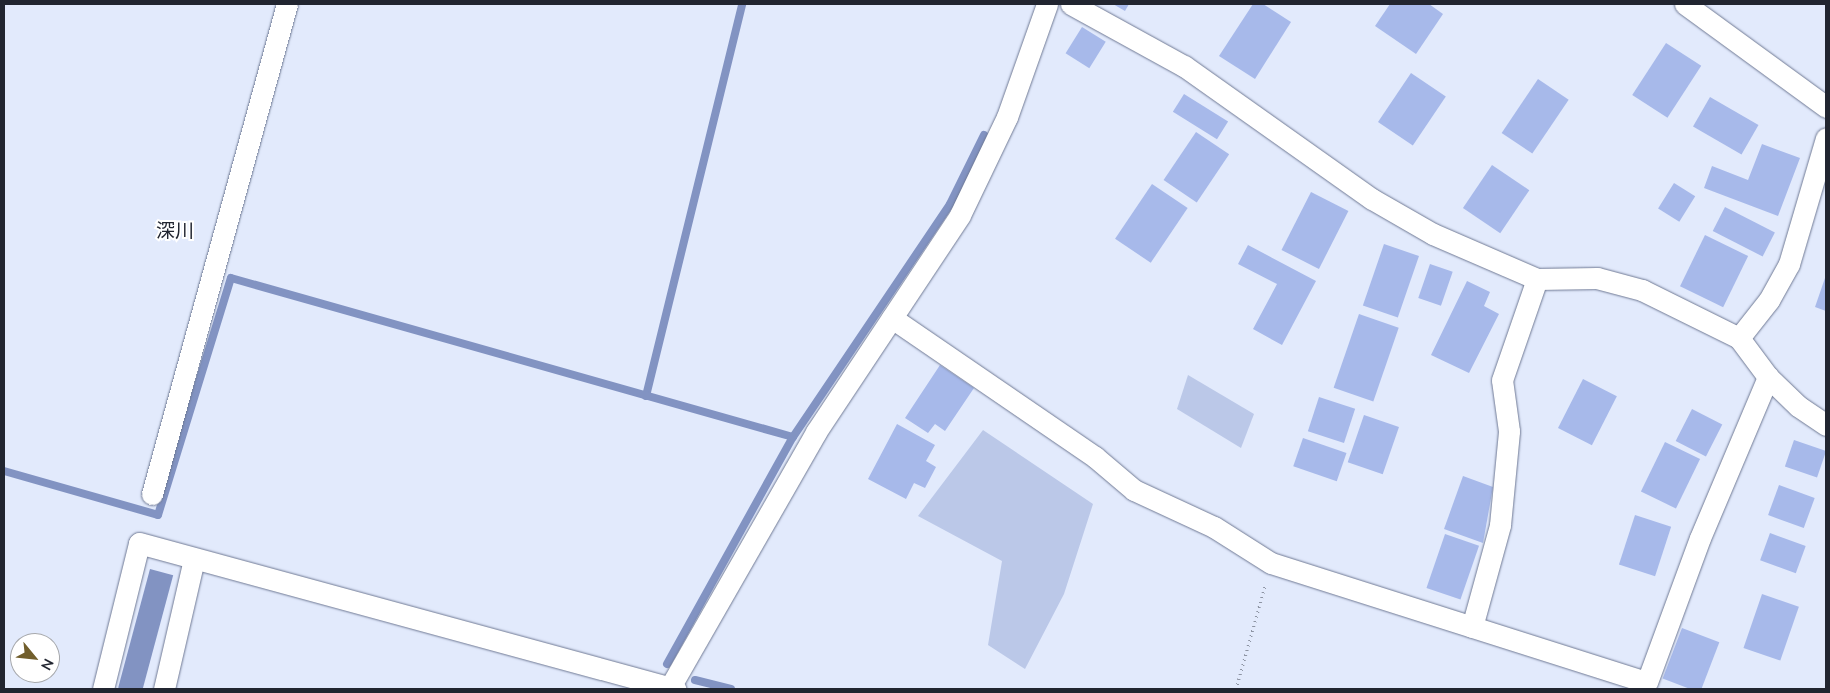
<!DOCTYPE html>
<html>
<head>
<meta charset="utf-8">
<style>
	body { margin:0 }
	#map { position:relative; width:1830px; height:693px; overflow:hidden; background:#e2eafc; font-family:Mulish,"Noto Sans JP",sans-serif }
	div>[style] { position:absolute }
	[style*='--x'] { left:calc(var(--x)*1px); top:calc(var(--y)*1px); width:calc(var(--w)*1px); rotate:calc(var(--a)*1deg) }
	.green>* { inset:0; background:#bbc8e8 }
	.water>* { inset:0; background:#8293c2; transform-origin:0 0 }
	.stream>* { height:8px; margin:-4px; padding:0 4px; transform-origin:4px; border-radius:4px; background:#8293c2 }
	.building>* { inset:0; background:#a7b9ea; transform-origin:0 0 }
	.path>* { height:3px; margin-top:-1.5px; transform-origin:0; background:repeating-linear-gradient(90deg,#8d94a3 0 1px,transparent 0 5px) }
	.roads { filter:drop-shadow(0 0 1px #6f7994) drop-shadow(0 0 1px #6f7994) }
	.street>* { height:21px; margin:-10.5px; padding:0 10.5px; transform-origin:10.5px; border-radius:10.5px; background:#fff }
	span { translate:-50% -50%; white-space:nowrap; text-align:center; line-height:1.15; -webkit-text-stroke:4px #fff; paint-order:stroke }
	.neighbourhood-label { font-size:19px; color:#212530 }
	.frame { position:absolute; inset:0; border:5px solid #212530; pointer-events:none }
	.north { position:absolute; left:10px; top:633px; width:50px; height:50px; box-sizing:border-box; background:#fff; border:1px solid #a6a8ac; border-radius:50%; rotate:118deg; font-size:14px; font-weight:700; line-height:20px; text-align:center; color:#212530 }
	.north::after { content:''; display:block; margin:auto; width:18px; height:22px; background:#715e2c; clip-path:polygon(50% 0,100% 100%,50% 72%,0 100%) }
</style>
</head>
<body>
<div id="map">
	<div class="green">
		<i style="clip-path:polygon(1188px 375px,1254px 414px,1241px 448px,1177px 409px)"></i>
		<i style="clip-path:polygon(983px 430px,1093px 504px,1064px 594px,1025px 669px,988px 645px,1002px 561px,918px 516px)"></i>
	</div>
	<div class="water">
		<i style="left:150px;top:569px;width:24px;height:123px;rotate:15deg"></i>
	</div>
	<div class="stream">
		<i style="--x:646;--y:396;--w:404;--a:-76.2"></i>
		<i style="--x:4;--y:471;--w:160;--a:15.9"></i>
		<i style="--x:158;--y:515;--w:248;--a:-72.9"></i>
		<i style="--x:231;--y:278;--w:584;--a:15.8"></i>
		<i style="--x:667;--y:664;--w:260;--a:-61"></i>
		<i style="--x:793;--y:437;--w:281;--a:-56"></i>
		<i style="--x:950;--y:204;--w:77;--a:-63.8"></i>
		<i style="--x:695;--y:680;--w:37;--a:14"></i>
	</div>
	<div class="building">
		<i style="clip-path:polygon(1113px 4px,1129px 4px,1125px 11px)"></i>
		<i style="clip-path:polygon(1253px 4px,1263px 4px,1291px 22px,1255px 79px,1219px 56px)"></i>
		<i style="clip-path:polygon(1390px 4px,1429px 4px,1443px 14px,1416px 54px,1375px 26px)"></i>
		<i style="left:1082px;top:27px;width:28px;height:31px;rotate:32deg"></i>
		<i style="left:1666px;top:43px;width:42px;height:62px;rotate:33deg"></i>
		<i style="left:1411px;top:73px;width:42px;height:59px;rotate:34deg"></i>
		<i style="left:1538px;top:79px;width:37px;height:65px;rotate:34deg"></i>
		<i style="left:1184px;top:94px;width:52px;height:21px;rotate:32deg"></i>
		<i style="left:1710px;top:97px;width:56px;height:34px;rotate:30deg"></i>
		<i style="left:1196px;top:132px;width:40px;height:58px;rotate:34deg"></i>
		<i style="clip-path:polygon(1762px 144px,1800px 158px,1778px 216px,1704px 188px,1712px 166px,1748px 180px)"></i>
		<i style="left:1492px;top:165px;width:45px;height:52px;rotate:34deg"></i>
		<i style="left:1674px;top:183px;width:25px;height:30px;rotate:32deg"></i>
		<i style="left:1152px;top:184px;width:43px;height:66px;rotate:34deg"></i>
		<i style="left:1311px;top:192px;width:42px;height:65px;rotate:27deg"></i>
		<i style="left:1725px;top:207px;width:56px;height:27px;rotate:27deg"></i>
		<i style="left:1705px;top:235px;width:48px;height:57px;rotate:26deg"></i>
		<i style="left:1384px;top:244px;width:37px;height:65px;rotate:19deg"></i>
		<i style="clip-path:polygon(1248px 245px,1316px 281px,1282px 345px,1253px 329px,1277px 284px,1238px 264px)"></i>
		<i style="left:1430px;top:264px;width:24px;height:36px;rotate:19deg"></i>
		<i style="clip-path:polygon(1826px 275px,1826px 311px,1815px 307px)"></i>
		<i style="clip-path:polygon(1467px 281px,1490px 292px,1484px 306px,1499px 314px,1469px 373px,1431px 355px)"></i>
		<i style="left:1359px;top:314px;width:42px;height:78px;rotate:19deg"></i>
		<i style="clip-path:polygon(940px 365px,974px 388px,945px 431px,935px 424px,928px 433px,905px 418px)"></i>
		<i style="left:1583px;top:379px;width:38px;height:55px;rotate:27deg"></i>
		<i style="left:1319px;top:397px;width:38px;height:36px;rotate:18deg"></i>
		<i style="left:1692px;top:409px;width:34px;height:36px;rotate:27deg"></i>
		<i style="left:1364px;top:415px;width:37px;height:50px;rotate:19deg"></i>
		<i style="clip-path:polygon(897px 424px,935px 445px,926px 461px,936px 467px,925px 488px,914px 483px,906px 499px,868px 479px)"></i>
		<i style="left:1303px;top:438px;width:46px;height:30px;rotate:19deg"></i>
		<i style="left:1794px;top:440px;width:34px;height:28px;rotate:19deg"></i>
		<i style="left:1665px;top:442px;width:39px;height:55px;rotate:26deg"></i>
		<i style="clip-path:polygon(1463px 476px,1493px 487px,1483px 543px,1444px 529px)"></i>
		<i style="left:1779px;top:485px;width:38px;height:32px;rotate:20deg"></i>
		<i style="left:1635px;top:515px;width:38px;height:52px;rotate:18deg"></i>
		<i style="left:1770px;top:533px;width:38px;height:29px;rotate:20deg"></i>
		<i style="left:1445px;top:534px;width:36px;height:57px;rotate:19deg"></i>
		<i style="left:1762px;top:594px;width:39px;height:57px;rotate:19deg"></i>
		<i style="left:1682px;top:628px;width:40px;height:54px;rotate:21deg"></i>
	</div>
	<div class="path">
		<i style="--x:1236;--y:689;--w:107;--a:-74.3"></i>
	</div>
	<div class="roads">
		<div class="street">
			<i style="--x:1071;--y:4;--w:129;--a:28.8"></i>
			<i style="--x:1184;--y:66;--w:230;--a:35.3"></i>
			<i style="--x:1372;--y:199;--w:70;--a:29.8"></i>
			<i style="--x:1433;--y:234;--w:113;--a:23.4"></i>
			<i style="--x:1537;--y:279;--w:60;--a:-1"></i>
			<i style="--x:1597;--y:278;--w:47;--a:14.9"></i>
			<i style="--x:1642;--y:290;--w:108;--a:26.3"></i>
			<i style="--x:1739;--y:338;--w:49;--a:53.4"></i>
			<i style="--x:1768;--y:377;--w:42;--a:44"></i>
			<i style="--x:1798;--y:406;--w:34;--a:34"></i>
			<i style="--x:1685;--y:4;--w:175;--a:36.1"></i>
			<i style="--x:892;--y:318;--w:246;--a:34.4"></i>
			<i style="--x:1095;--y:457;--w:51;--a:40.2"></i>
			<i style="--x:1134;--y:490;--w:88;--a:24.8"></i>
			<i style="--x:1214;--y:527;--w:67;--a:32.3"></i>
			<i style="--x:1271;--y:563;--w:394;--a:17.6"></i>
			<i style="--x:1647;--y:682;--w:153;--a:-69.8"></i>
			<i style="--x:1700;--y:538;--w:175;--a:-67.1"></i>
			<i style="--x:1739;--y:338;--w:48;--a:-51.7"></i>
			<i style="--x:1769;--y:300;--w:41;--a:-60.9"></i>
			<i style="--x:1789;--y:264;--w:131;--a:-73.6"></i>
			<i style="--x:152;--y:494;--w:508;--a:-74.6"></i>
			<i style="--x:1472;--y:627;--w:106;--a:-74.6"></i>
			<i style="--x:1500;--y:525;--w:94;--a:-84.5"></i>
			<i style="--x:1509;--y:431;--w:51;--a:-97.8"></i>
			<i style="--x:1502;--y:380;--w:107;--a:-70.9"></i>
			<i style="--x:103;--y:689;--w:150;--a:-76.1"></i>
			<i style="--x:139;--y:543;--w:556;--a:15.24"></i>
			<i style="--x:164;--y:689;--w:133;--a:-77"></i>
			<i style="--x:669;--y:689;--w:296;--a:-60.2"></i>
			<i style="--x:816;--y:432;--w:260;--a:-56.4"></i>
			<i style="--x:960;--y:215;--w:109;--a:-64.4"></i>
			<i style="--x:1007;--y:117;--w:120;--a:-70.5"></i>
		</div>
	</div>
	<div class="neighbourhood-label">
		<span style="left:175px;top:231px">深川</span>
	</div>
	<div class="frame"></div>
	<div class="north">N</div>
</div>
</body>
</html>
